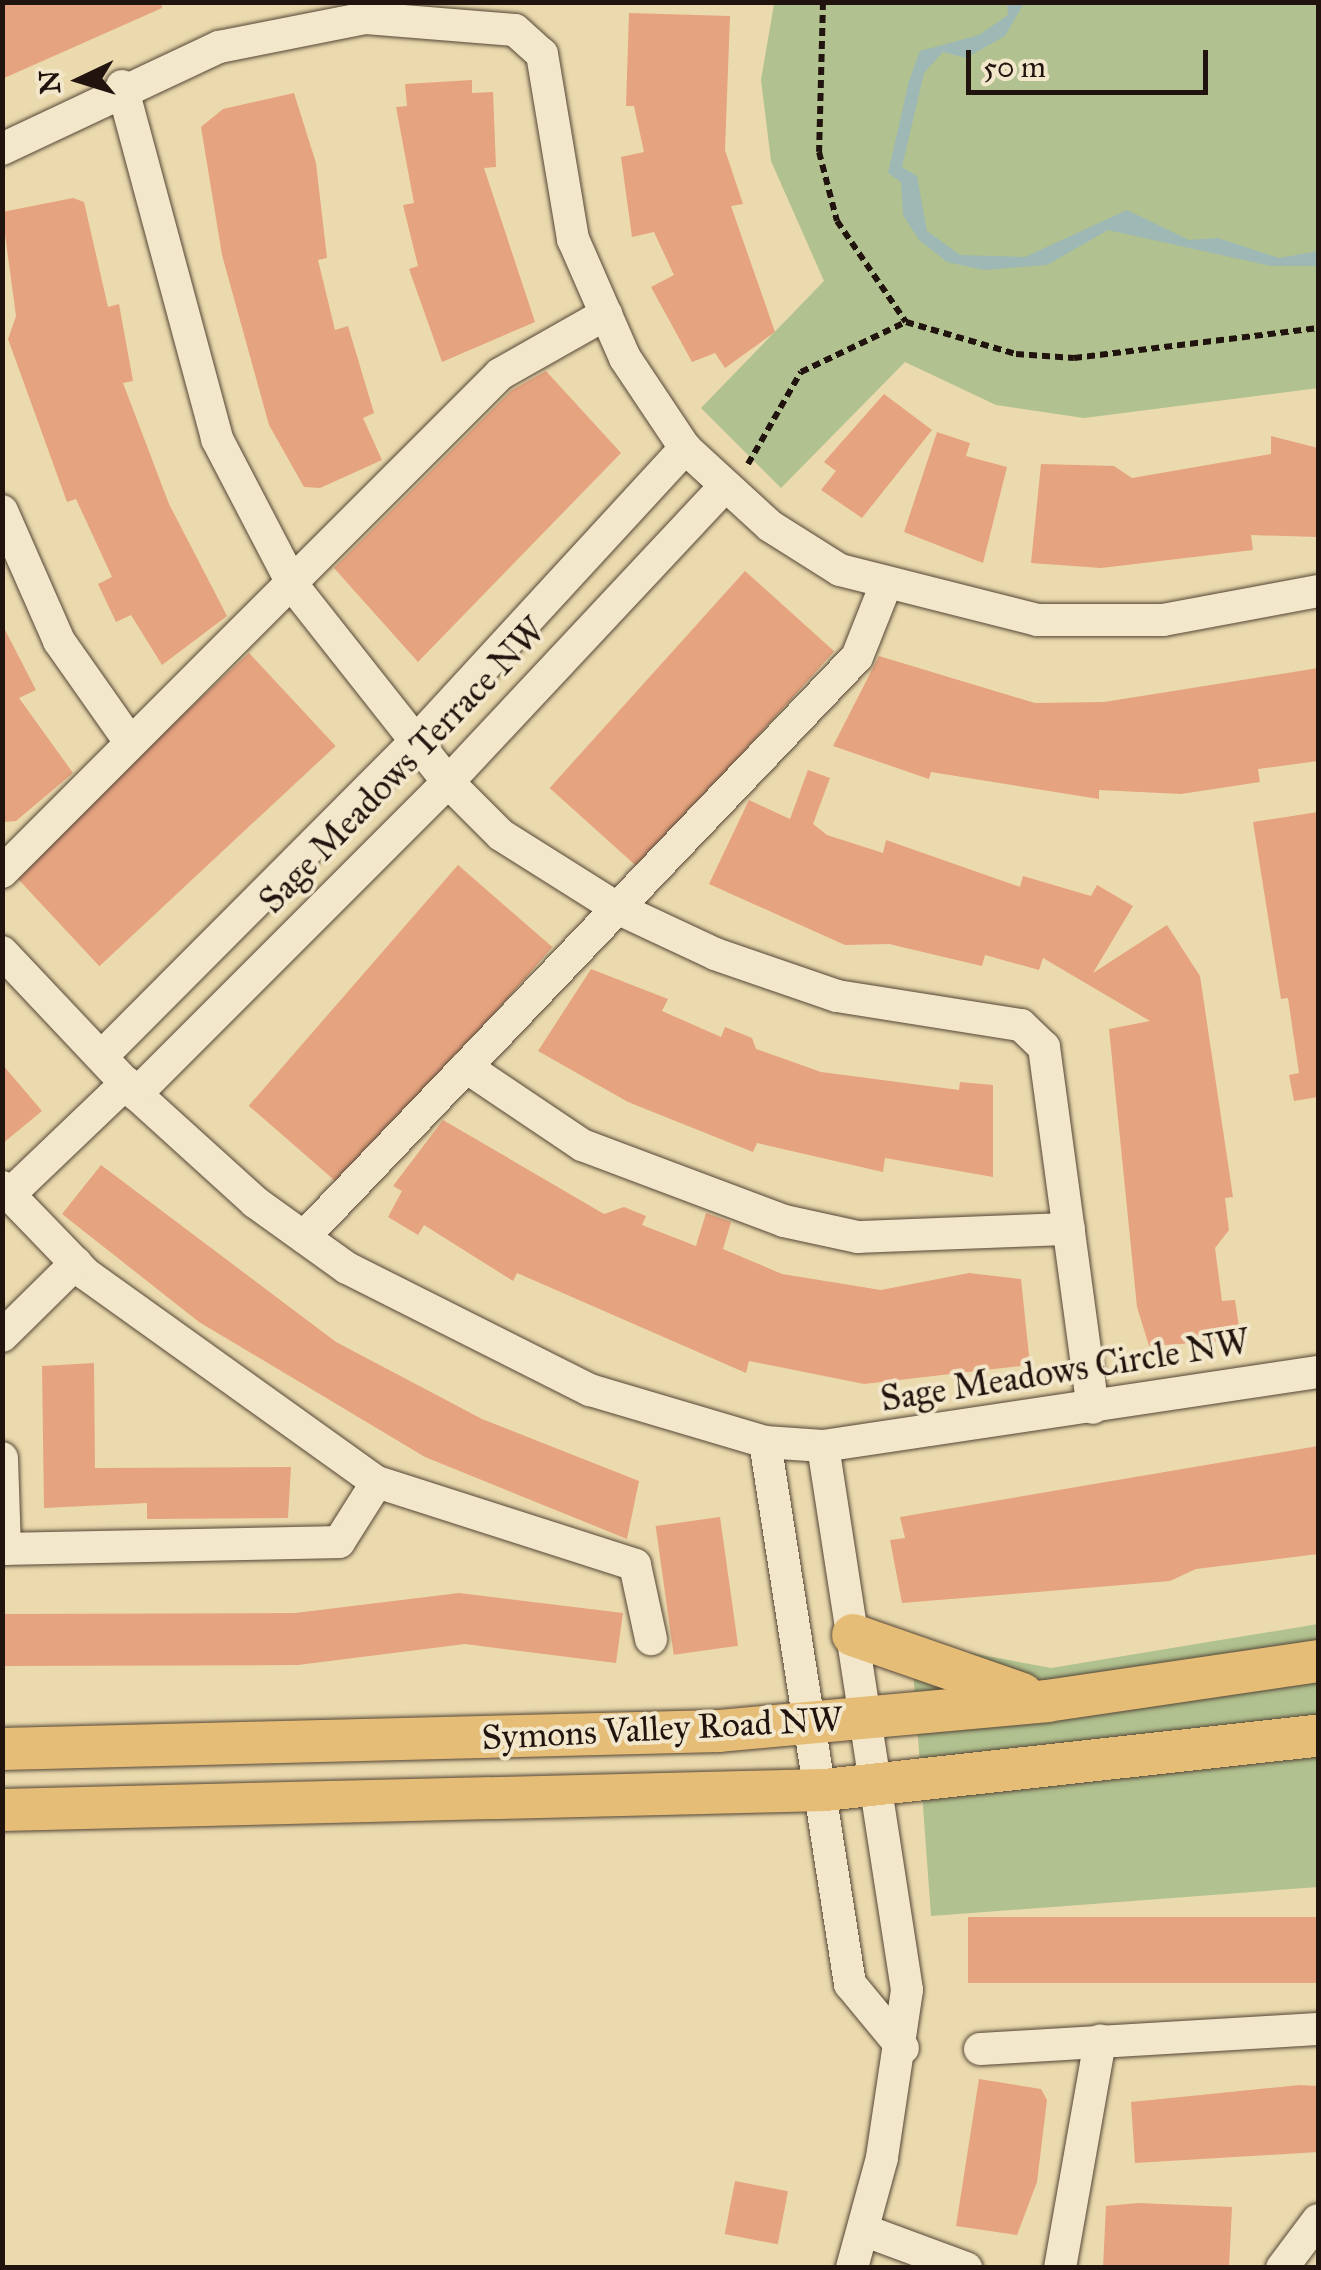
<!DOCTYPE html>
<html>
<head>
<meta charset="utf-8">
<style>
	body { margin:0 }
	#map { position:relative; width:1321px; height:2270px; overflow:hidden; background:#ebdaae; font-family:"IM FELL Great Primer",serif }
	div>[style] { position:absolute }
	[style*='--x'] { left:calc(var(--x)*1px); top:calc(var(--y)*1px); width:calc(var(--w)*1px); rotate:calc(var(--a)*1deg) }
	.green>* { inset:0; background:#b1c18f }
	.water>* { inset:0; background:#9eb8b6 }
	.building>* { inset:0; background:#e6a37f; transform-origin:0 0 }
	.path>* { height:6px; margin-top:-3px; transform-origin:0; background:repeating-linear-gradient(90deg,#21140e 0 8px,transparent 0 13px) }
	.roads { filter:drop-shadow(0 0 2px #544636) drop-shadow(0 0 2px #544636) }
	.minor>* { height:32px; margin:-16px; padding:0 16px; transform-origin:16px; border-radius:16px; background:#f2e7ca }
	.major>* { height:42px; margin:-21px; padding:0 21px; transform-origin:21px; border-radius:21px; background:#e6bd77 }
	span { translate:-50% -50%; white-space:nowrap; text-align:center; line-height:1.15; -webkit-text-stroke:8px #f2e7ca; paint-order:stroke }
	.street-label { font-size:35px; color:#21140e }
	.frame { position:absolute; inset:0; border:5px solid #21140e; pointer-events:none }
	.north { position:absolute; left:30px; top:30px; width:100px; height:100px; -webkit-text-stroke:8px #f2e7ca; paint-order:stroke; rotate:266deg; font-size:28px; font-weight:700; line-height:40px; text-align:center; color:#21140e }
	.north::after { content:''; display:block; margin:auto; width:35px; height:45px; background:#21140e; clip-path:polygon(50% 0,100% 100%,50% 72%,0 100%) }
	.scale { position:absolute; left:966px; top:50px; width:242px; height:45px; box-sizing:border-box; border:5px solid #21140e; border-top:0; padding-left:12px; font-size:30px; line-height:35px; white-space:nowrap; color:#21140e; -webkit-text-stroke:8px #f2e7ca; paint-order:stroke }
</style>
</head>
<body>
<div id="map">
	<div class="green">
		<i style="clip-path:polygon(774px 4px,1318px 3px,1318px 388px,1084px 418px,996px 405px,905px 362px,781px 488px,701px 408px,824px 281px,771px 161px,761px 80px)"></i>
		<i style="clip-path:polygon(1318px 1624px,1318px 1887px,931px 1916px,911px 1642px,1051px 1668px)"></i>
	</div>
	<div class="water">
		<i style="clip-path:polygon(1007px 3px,1024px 3px,1005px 36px,966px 58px,943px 52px,924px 73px,902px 167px,917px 176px,927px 231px,960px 255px,1025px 257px,1127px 210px,1189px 240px,1218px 238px,1279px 258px,1318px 251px,1318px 266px,1271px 266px,1108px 230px,1047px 265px,984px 270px,947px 262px,919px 240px,903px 215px,901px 182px,888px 173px,909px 81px,920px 51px,979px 35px,1008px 15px)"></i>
	</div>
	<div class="building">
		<i style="clip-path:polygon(2px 2px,161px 2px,162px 8px,2px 79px)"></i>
		<i style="clip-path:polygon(629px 13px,730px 16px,725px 150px,743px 204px,731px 206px,775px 332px,725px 368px,715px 353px,692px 362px,651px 287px,674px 275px,654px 232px,632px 237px,621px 157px,644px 152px,634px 106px,626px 106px)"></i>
		<i style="clip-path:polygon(472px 80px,472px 93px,493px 92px,496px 167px,484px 168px,535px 322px,442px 362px,409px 269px,418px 266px,403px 205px,414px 203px,396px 107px,407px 106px,405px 84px)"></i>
		<i style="clip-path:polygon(294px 93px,316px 163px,327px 258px,318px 260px,335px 330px,348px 326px,374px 413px,363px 418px,382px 460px,320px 488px,304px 487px,269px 425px,222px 255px,201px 127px,223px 109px)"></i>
		<i style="clip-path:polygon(73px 198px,84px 202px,108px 307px,119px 304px,133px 381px,123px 383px,169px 504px,227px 616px,162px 665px,131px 615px,116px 622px,98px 584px,112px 577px,76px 499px,67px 502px,8px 339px,16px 316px,2px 212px)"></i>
		<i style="clip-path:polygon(546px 371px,621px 453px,418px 662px,334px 568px,512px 390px)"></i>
		<i style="clip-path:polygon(884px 394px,932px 430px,862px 518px,821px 490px,836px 471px,824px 462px)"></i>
		<i style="clip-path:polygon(937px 432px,970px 443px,966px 456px,1007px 467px,983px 563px,904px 532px)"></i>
		<i style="clip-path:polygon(1271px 436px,1318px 448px,1318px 537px,1251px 535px,1253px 550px,1101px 568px,1031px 563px,1041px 464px,1114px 466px,1132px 478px,1271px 454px)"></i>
		<i style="left:745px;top:571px;width:120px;height:292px;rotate:42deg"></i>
		<i style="clip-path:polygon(2px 624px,36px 690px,19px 698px,73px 773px,16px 821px,2px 822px)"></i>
		<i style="left:249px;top:653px;width:127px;height:323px;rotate:47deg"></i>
		<i style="clip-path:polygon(879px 656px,1035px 703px,1104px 702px,1318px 668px,1318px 761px,1258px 769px,1260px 782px,1181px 794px,1099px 790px,1099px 799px,931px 772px,929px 779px,833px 746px)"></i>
		<i style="clip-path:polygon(808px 770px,830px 778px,813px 824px,827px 835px,883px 853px,886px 840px,1020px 887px,1023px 876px,1091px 896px,1097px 885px,1133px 906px,1093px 973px,1167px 925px,1200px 976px,1233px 1197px,1225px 1198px,1229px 1230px,1215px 1248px,1222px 1301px,1235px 1300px,1241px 1340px,1149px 1346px,1137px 1307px,1109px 1029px,1150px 1021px,1043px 958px,1039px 970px,985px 955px,982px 966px,889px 944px,845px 945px,709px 884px,749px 800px,790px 819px)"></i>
		<i style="clip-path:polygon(1318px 812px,1318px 1097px,1294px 1101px,1289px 1075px,1299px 1073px,1288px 998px,1281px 999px,1253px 822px)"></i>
		<i style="left:458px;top:865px;width:125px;height:319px;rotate:41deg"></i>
		<i style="clip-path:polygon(591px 969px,668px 999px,662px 1011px,721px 1037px,725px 1027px,752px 1038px,756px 1049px,821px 1072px,959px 1090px,960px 1082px,993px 1085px,993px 1177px,885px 1158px,883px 1172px,757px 1143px,753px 1152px,628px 1102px,538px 1051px)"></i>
		<i style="clip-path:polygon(2px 1064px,42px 1111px,2px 1144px)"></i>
		<i style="clip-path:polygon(443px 1120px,604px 1214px,624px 1207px,646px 1216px,642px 1225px,696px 1246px,706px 1213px,731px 1222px,723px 1249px,782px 1274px,881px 1290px,969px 1273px,1021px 1279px,1030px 1365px,864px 1384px,749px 1361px,746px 1373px,517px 1273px,513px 1281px,424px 1225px,418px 1235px,388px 1217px,402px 1191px,393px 1186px)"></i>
		<i style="clip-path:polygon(101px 1165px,336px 1342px,482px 1419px,639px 1481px,627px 1539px,425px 1457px,199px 1322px,62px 1214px)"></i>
		<i style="clip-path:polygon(94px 1363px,95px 1468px,291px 1467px,288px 1518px,147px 1519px,147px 1503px,44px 1508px,42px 1366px)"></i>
		<i style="clip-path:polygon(1318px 1446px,1318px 1554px,1196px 1569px,1170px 1581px,902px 1603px,890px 1540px,905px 1538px,900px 1517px)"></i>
		<i style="left:720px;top:1517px;width:130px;height:65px;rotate:82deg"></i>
		<i style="clip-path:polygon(459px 1593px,623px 1613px,616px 1663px,465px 1644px,298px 1665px,2px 1666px,2px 1614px,295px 1613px)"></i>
		<i style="left:1318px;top:1917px;width:66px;height:350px;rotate:90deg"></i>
		<i style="clip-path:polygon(979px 2079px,1041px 2089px,1047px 2100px,1037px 2182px,1017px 2235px,956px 2226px)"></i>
		<i style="clip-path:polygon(1300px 2085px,1318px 2086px,1318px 2152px,1135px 2163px,1131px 2102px)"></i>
		<i style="left:735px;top:2181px;width:54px;height:54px;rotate:11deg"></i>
		<i style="clip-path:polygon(1138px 2203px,1232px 2207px,1229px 2268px,1103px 2268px,1106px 2206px)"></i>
	</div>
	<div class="path">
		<i style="--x:823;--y:2;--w:150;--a:91.5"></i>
		<i style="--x:819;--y:152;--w:71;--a:75.4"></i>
		<i style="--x:837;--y:221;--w:122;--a:55.7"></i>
		<i style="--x:906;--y:322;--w:115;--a:16.2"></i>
		<i style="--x:1016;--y:354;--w:58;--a:3.9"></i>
		<i style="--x:1074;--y:358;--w:246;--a:-7"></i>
		<i style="--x:748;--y:464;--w:106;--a:-60.1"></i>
		<i style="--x:801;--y:372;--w:116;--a:-25.5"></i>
	</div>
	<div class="roads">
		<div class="minor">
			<i style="--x:122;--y:86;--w:366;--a:74.9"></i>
			<i style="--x:217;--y:439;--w:167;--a:62.5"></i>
			<i style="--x:294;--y:587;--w:248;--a:51.7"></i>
			<i style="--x:448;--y:782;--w:75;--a:45"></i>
			<i style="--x:501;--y:835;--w:137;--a:32.2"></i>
			<i style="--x:617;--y:908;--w:108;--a:25.1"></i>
			<i style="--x:715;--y:954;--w:129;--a:19"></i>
			<i style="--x:837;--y:996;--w:186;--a:9"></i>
			<i style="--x:1021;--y:1025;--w:32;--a:44"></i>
			<i style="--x:1044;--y:1047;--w:364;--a:82.3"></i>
			<i style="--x:2;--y:149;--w:240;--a:-25.2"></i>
			<i style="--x:219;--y:47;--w:150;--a:-11.2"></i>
			<i style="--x:366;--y:18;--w:149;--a:4.6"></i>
			<i style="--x:515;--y:30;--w:36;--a:42"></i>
			<i style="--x:542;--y:54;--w:188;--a:80.5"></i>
			<i style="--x:573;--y:239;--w:130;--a:66.4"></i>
			<i style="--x:625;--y:358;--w:108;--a:56.3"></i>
			<i style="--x:685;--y:448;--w:115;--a:42.5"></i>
			<i style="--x:770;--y:526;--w:83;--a:32.2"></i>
			<i style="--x:840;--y:570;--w:203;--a:14.2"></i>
			<i style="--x:1037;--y:620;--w:126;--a:0"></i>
			<i style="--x:1163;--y:620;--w:158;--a:-10.6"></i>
			<i style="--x:2;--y:511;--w:142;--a:66.3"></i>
			<i style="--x:59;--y:641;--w:123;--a:54.9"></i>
			<i style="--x:2;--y:872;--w:704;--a:-45"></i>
			<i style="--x:500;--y:374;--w:122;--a:-29.5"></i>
			<i style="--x:2;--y:952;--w:195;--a:46.7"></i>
			<i style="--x:136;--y:1094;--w:161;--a:42.2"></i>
			<i style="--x:255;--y:1202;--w:113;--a:35.7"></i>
			<i style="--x:347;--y:1268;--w:272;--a:26.7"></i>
			<i style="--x:590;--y:1390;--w:183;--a:16.5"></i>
			<i style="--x:765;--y:1442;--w:58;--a:3.9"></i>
			<i style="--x:823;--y:1446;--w:501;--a:-8.5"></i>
			<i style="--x:102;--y:1056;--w:442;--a:-45.1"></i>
			<i style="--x:414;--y:743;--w:401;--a:-47.4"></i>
			<i style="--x:466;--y:1067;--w:140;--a:33.9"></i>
			<i style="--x:582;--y:1145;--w:216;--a:20.6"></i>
			<i style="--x:784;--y:1221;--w:76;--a:12.2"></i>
			<i style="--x:858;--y:1237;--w:211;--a:-2.2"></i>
			<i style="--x:136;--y:1094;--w:441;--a:-45"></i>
			<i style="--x:448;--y:782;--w:403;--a:-46.9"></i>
			<i style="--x:2;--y:1187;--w:121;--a:46"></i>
			<i style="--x:86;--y:1274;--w:358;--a:35.6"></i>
			<i style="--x:377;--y:1482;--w:71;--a:122.3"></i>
			<i style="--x:339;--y:1542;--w:334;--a:178.8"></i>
			<i style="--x:5;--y:1549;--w:91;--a:-91.9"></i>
			<i style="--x:10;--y:1194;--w:161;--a:-43.7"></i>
			<i style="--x:304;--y:1237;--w:801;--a:-46.37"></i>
			<i style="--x:857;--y:657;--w:79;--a:-68.3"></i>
			<i style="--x:2;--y:1336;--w:104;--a:-44.6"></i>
			<i style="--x:765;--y:1442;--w:549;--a:81.09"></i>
			<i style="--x:850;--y:1984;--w:83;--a:50.4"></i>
			<i style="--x:823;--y:1446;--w:550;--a:81.22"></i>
			<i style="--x:907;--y:1990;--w:170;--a:98.5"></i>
			<i style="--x:882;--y:2158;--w:114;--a:105.3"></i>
			<i style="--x:377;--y:1482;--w:271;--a:17.8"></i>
			<i style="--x:635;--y:1565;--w:76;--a:77.8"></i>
			<i style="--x:980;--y:2049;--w:339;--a:-3.4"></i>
			<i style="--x:866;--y:2231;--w:107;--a:20.3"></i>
			<i style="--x:1060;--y:2268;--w:231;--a:-80"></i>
			<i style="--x:1282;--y:2268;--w:60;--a:-53.1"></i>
		</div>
		<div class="major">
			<i style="--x:853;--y:1635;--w:179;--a:19.2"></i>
			<i style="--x:2;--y:1749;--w:717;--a:-1.44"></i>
			<i style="--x:719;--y:1731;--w:329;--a:-5.2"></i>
			<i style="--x:1047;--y:1701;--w:274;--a:-8.4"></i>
			<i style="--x:2;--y:1810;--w:823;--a:-1.39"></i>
			<i style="--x:825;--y:1790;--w:496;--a:-6.3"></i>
		</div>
	</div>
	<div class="street-label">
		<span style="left:403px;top:766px;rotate:-46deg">Sage Meadows Terrace NW</span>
		<span style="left:1065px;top:1371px;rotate:-9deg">Sage Meadows Circle NW</span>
		<span style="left:662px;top:1729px;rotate:-3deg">Symons Valley Road NW</span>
	</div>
	<div class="frame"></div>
	<div class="north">N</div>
	<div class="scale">50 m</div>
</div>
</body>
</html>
